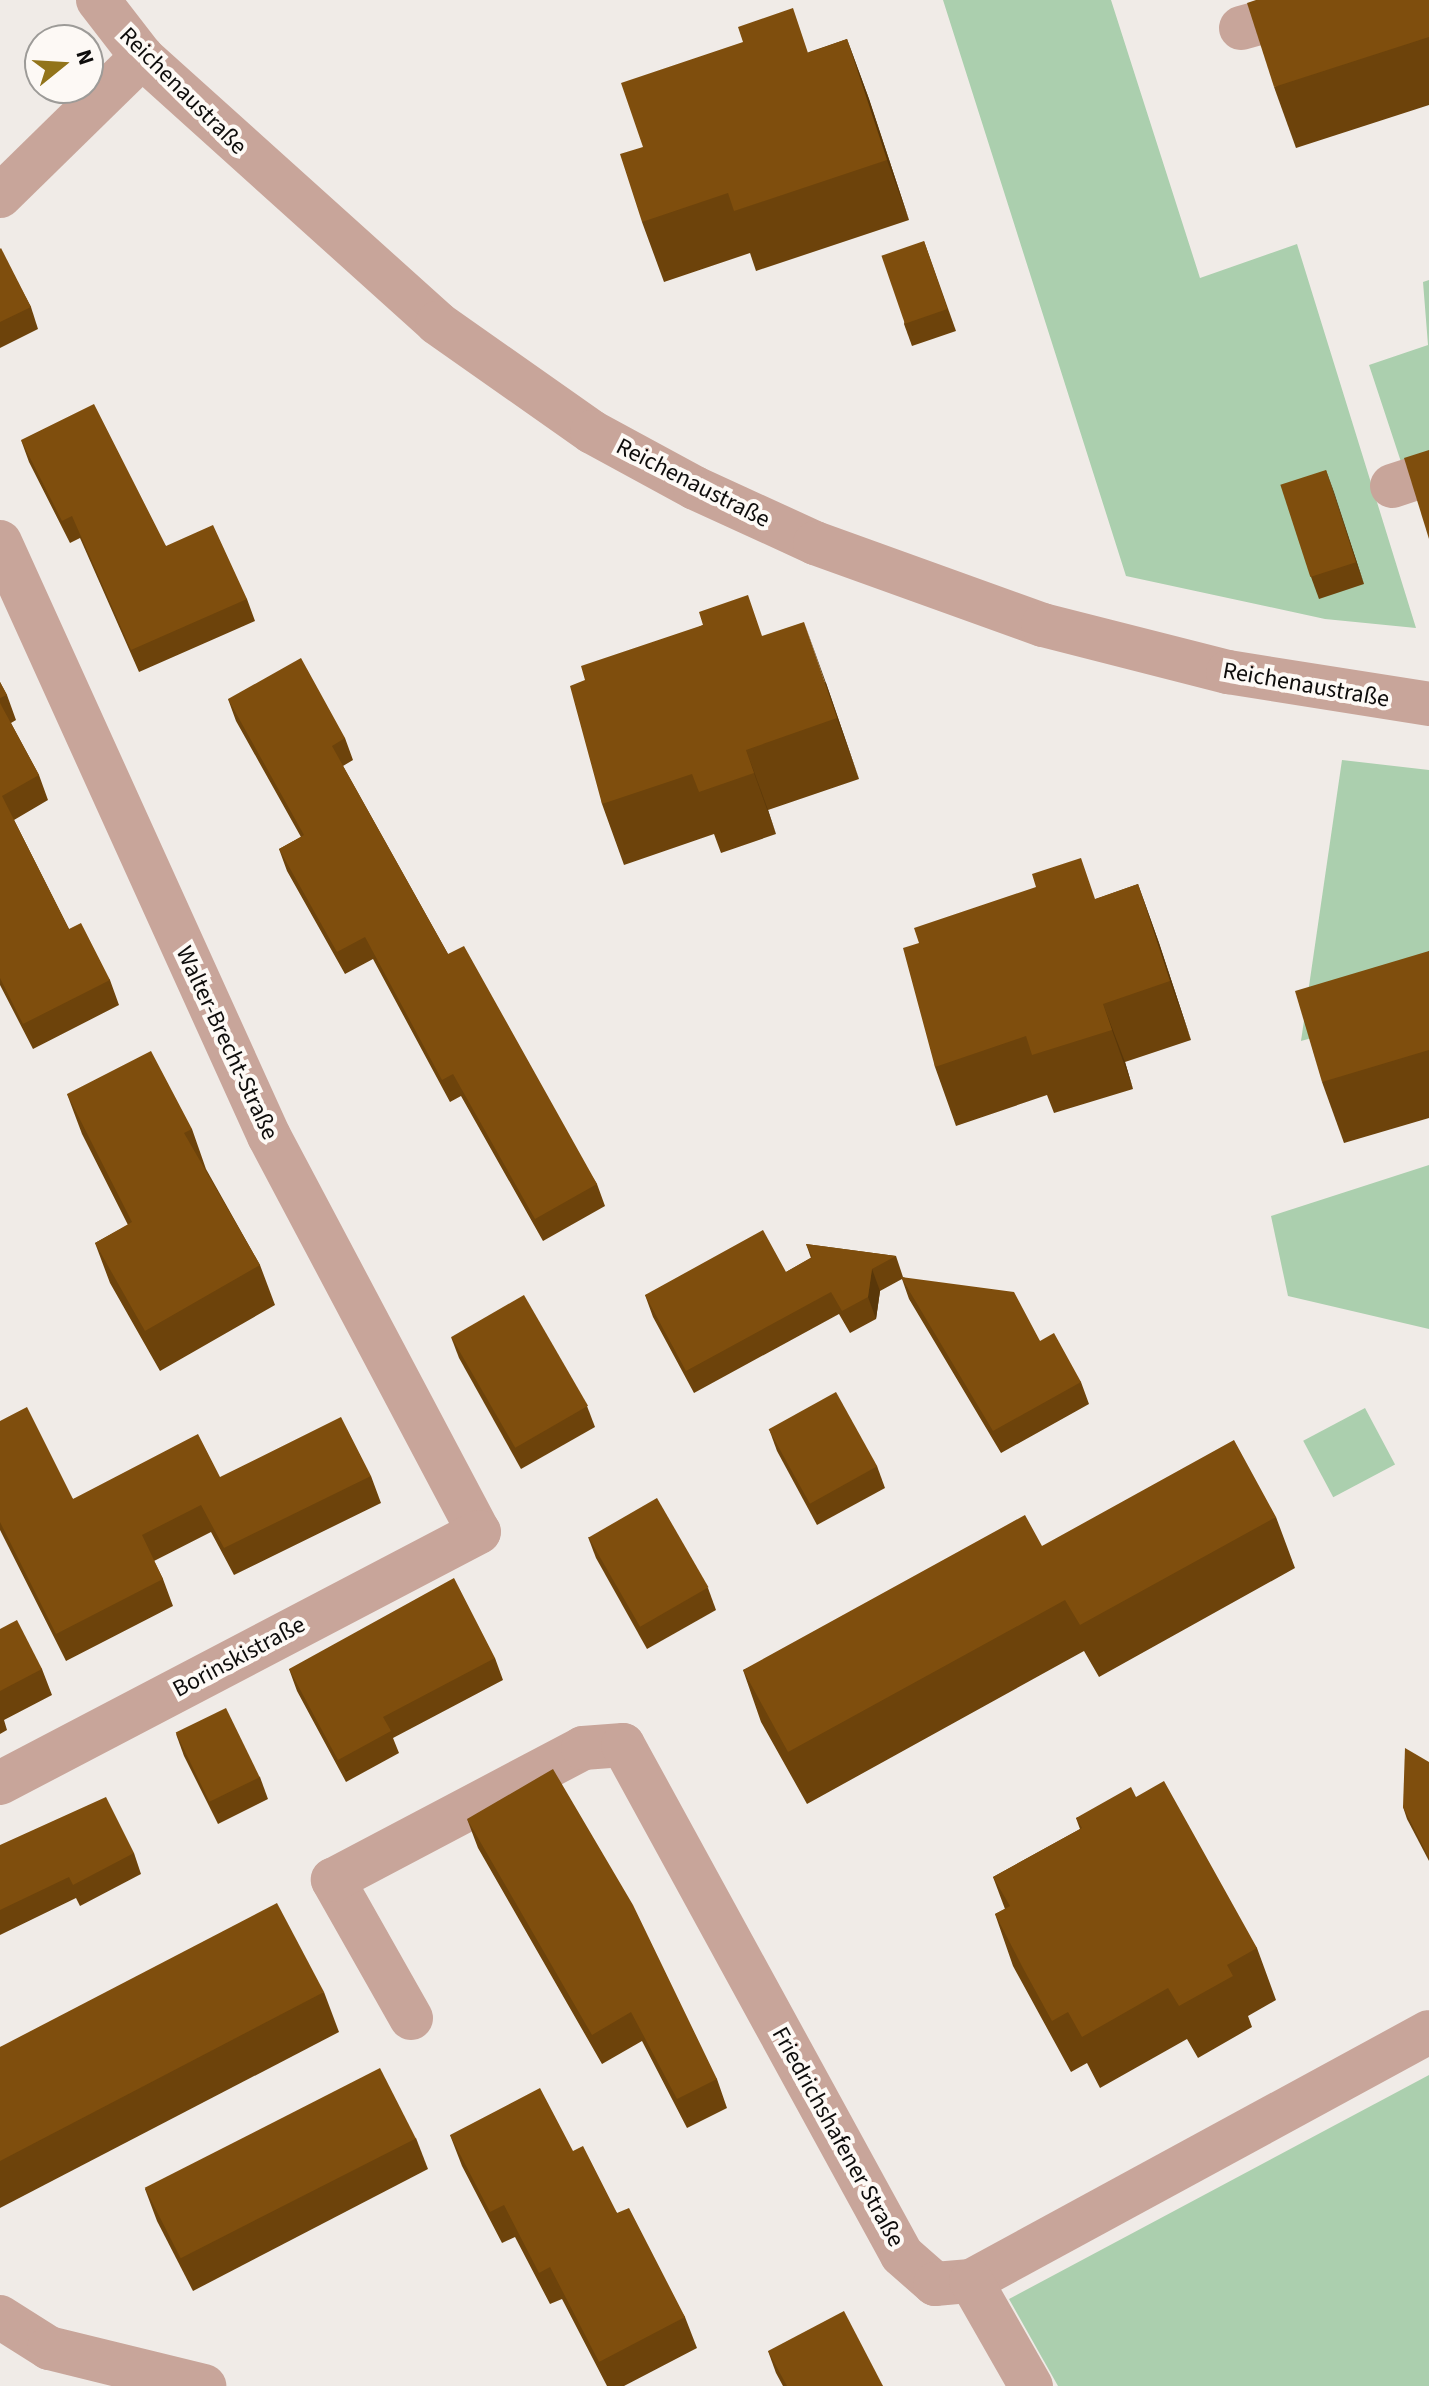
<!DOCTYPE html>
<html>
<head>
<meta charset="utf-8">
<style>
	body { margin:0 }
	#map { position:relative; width:1429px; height:2386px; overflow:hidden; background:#f0ebe7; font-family:"Source Sans 3",sans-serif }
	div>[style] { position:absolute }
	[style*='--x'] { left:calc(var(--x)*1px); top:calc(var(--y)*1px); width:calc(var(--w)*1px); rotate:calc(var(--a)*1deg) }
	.green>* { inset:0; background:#abcfae; transform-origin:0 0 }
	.minor>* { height:44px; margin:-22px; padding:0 22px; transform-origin:22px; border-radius:22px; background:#c8a59a }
	.wall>* { inset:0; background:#6d430b }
	.shaded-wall>* { inset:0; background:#593709 }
	.building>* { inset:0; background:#7f4e0d; transform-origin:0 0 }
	span { translate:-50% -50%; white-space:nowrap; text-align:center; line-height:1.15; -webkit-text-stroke:8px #fdf9f5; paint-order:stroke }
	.street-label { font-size:24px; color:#0e0d0c }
	.north { position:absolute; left:24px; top:24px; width:80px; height:80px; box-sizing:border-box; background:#fdf9f5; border:2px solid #9d9b98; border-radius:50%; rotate:72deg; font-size:22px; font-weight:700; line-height:32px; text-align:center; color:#0e0d0c }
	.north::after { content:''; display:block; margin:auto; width:28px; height:36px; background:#92741a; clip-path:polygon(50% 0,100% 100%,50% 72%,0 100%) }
</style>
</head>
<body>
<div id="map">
	<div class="green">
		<i style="clip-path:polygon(943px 0,1111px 0,1200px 278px,1297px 244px,1416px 628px,1325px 619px,1126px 576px)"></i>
		<i style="clip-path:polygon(1429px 280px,1429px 463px,1404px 471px,1369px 365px,1428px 345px,1423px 282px)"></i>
		<i style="clip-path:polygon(1342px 760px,1429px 770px,1429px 1005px,1301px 1041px)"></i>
		<i style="clip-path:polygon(1429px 1165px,1429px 1329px,1288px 1296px,1271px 1216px)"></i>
		<i style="left:1365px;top:1408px;width:64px;height:70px;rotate:62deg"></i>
		<i style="clip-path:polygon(1429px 2075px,1429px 2386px,1058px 2386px,1009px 2299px)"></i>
	</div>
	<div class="minor">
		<i style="--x:98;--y:0;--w:72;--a:52.3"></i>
		<i style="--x:142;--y:57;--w:397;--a:42"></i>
		<i style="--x:437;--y:323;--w:189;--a:35.1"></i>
		<i style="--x:592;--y:432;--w:117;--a:28.5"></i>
		<i style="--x:695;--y:488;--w:132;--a:24.6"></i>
		<i style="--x:815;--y:543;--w:242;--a:19.8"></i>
		<i style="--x:1043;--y:625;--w:191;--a:14.3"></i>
		<i style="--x:1228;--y:672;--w:204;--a:9"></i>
		<i style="--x:1241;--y:28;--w:104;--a:-15.6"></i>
		<i style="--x:0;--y:196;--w:199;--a:-44.4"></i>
		<i style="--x:1392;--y:486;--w:39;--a:-18"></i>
		<i style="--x:0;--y:542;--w:652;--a:65.64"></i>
		<i style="--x:269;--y:1136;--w:448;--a:62.1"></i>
		<i style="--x:479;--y:1532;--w:541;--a:152.35"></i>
		<i style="--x:411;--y:2018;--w:159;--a:-119.5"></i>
		<i style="--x:333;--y:1880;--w:283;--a:-27.8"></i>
		<i style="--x:583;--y:1748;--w:40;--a:-4.3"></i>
		<i style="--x:623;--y:1745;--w:581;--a:61.32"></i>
		<i style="--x:902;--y:2255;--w:44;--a:41.3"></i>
		<i style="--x:935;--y:2284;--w:36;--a:-5"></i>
		<i style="--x:971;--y:2281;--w:521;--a:-28.53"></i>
		<i style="--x:971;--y:2281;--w:121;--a:60.3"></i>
		<i style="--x:0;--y:2317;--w:58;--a:32.3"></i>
		<i style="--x:49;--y:2348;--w:160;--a:13.8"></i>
	</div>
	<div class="wall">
		<i style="clip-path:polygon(1429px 0,1429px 105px,1296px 148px,1274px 87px)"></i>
		<i style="clip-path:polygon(847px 39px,869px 99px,909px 220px,756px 271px,750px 253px,664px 282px,642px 222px,643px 147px,809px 52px)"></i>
		<i style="clip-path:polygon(924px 241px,956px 331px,912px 346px,904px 324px)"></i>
		<i style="clip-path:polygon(0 249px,31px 307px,38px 329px,0 348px)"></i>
		<i style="clip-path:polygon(21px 440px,166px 546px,247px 599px,255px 621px,139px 672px,80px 538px,70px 543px,29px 462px)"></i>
		<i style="clip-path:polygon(1326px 470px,1364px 584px,1319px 599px,1311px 577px)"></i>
		<i style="clip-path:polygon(703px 625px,762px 636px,826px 683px,859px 779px,768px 810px,776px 834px,721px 853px,714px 834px,624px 865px,602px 804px,585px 680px)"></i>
		<i style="clip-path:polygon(0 682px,7px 695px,16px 720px,11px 723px,39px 775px,48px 800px,14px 820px,69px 929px,110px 980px,119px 1005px,33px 1049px,0 985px)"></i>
		<i style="clip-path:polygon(228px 699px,345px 738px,353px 760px,343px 766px,448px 954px,597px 1184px,605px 1206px,543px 1241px,461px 1096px,450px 1102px,373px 959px,345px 974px,287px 871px,279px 849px,301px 837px,236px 721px)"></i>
		<i style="clip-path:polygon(1138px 884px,1159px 943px,1191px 1040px,1125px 1062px,1133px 1089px,1054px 1113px,1047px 1095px,956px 1126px,935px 1067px,919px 943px,1096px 899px)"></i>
		<i style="clip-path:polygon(1429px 951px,1429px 1118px,1344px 1143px,1322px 1082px)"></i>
		<i style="clip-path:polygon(67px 1094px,192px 1129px,206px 1169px,260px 1265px,275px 1305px,160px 1371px,110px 1283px,95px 1243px,128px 1225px,82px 1134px)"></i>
		<i style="clip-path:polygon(806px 1244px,896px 1256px,903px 1277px,1040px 1341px,1081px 1382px,1089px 1404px,1001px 1453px,909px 1299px,902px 1279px,880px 1291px,876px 1319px,850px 1333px,839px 1314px,694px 1393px,653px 1317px,645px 1295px,786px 1272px,811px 1258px)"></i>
		<i style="clip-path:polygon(451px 1337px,587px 1406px,595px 1427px,521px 1469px,459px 1358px)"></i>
		<i style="clip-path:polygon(0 1421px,73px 1499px,220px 1477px,371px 1476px,381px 1503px,234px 1575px,211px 1532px,154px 1561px,163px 1579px,173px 1606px,66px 1661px,0 1530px)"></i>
		<i style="clip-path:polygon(769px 1429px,877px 1466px,885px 1488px,817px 1525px,777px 1451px)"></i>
		<i style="clip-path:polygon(1276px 1517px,1295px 1568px,1099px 1677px,1084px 1651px,807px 1804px,761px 1722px,743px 1670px,1042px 1546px)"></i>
		<i style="clip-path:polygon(588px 1537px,708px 1588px,716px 1610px,647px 1649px,596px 1558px)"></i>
		<i style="clip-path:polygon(0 1629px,42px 1669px,52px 1695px,4px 1720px,7px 1730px,0 1734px)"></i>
		<i style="clip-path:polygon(495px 1658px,503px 1680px,393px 1738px,399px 1753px,346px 1782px,297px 1691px,289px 1669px)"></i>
		<i style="clip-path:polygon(176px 1734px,260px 1777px,268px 1799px,218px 1824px,184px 1756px)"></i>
		<i style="clip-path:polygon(1429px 1762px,1429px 1861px,1407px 1819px,1403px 1807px)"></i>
		<i style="clip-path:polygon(1136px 1797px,1257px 1948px,1276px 2000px,1248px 2016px,1252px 2027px,1198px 2058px,1187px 2039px,1100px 2088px,1087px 2063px,1071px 2072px,1013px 1966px,995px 1914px,1005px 1909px,993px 1877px,1080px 1829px,1076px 1818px)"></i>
		<i style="clip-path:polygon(467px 1819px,717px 2079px,727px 2108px,687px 2128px,642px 2041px,602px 2064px,478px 1848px)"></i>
		<i style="clip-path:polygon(0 1845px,134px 1853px,141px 1874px,80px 1906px,76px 1898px,0 1935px)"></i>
		<i style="clip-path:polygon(324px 1992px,339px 2032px,0 2208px,0 2047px)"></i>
		<i style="clip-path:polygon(450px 2135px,573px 2151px,617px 2213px,685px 2317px,697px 2348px,624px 2386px,607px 2386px,562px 2299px,550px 2304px,515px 2237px,502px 2243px,462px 2166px)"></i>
		<i style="clip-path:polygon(416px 2138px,428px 2169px,193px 2291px,157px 2221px,145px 2189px)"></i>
		<i style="clip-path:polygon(768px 2351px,883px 2386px,783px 2386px,776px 2373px)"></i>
	</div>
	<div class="shaded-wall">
		<i style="clip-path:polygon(847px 39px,869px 99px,909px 220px,887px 160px)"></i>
		<i style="clip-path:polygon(1326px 470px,1334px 492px,1364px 584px,1356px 562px)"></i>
		<i style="clip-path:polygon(804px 622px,826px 683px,859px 779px,837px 718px)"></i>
		<i style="clip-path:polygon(746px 750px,768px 810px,776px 834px,754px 773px)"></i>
		<i style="clip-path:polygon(1138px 884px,1159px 943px,1191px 1040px,1170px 981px)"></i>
		<i style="clip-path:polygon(1103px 1004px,1125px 1062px,1133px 1089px,1112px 1030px)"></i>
		<i style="clip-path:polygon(872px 1269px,880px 1291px,876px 1319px,868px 1297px)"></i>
	</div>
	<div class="building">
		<i style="clip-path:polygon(1256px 0,1429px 0,1429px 37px,1274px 87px,1247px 3px)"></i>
		<i style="clip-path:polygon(793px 8px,808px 53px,847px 39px,887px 160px,734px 211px,728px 193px,642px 222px,620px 154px,643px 147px,621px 83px,743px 42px,738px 27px)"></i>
		<i style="left:924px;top:241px;width:72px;height:45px;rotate:71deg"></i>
		<i style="clip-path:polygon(1px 248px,31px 307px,0 322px,0 249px)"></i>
		<i style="clip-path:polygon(94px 404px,166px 546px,213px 525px,247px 599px,131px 650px,72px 516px,62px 521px,21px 440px)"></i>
		<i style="clip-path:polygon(1429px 450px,1429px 539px,1404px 458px)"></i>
		<i style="left:1326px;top:470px;width:97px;height:48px;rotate:72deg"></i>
		<i style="clip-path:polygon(748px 595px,762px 636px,804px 622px,837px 718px,746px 750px,754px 773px,699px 792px,692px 774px,602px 804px,570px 686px,585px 680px,581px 666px,703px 625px,699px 612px)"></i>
		<i style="clip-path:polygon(301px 658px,345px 738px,332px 746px,448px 954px,464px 946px,597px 1184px,535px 1219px,453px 1074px,442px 1080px,365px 937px,337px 952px,279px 849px,304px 835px,228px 699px)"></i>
		<i style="clip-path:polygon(0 682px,7px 695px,0 698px)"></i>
		<i style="clip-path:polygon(0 703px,39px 775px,2px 796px,69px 929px,81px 923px,110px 980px,23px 1024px,0 978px)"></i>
		<i style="clip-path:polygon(1081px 858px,1095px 899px,1138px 884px,1170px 981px,1103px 1004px,1112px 1030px,1032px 1055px,1026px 1036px,935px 1067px,903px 948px,919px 943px,914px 928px,1036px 887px,1032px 874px)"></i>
		<i style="clip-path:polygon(1429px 951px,1429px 1050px,1322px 1082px,1295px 991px)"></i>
		<i style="clip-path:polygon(151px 1051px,192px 1129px,184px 1133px,260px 1265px,145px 1331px,95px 1243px,132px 1222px,67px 1094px)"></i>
		<i style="clip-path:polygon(763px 1230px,786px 1272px,812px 1257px,806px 1244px,896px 1256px,872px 1269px,868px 1297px,842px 1311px,831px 1292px,686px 1371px,645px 1295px)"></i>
		<i style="clip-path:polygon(901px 1277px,1014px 1292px,1040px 1341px,1054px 1333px,1081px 1382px,993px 1431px)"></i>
		<i style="left:524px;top:1295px;width:128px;height:84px;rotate:60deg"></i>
		<i style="left:836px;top:1392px;width:85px;height:77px;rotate:61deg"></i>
		<i style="clip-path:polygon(27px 1407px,73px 1499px,198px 1434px,220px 1477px,341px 1417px,371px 1476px,224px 1548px,201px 1505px,142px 1535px,163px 1579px,56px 1634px,0 1522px,0 1421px)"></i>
		<i style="clip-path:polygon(1234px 1440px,1276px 1517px,1080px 1625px,1065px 1600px,788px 1752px,743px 1670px,1025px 1515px,1042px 1546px)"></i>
		<i style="left:657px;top:1498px;width:103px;height:79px;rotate:60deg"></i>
		<i style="clip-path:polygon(454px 1578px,495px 1658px,383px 1717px,391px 1731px,338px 1760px,289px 1669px)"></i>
		<i style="clip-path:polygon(17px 1620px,42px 1669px,0 1691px,0 1629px)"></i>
		<i style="left:226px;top:1708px;width:77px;height:56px;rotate:64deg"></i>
		<i style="clip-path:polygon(1405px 1748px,1429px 1762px,1429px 1858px,1403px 1807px)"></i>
		<i style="clip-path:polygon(553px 1769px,633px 1905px,717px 2079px,677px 2099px,631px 2012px,592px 2035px,467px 1819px)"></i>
		<i style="clip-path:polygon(1164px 1781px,1257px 1948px,1227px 1965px,1233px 1976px,1179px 2006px,1168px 1988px,1082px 2037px,1068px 2012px,1052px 2021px,1023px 1968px,995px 1914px,1010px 1906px,993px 1877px,1082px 1828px,1076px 1818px,1131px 1787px,1136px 1797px)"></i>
		<i style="clip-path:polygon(106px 1797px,134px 1853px,73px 1885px,69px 1877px,0 1910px,0 1845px)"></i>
		<i style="clip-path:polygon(277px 1903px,324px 1992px,0 2161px,0 2047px)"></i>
		<i style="left:380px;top:2068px;width:79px;height:264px;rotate:63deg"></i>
		<i style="clip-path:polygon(540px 2088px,573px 2151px,583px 2146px,617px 2213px,629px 2208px,685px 2317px,599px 2362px,550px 2267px,539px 2273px,504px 2205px,490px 2212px,450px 2135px)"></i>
		<i style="clip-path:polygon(844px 2311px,883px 2386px,787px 2386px,768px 2351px)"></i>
	</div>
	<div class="street-label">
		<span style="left:183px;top:91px;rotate:45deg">Reichenaustraße</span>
		<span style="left:693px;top:483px;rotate:27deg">Reichenaustraße</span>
		<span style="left:1306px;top:685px;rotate:10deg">Reichenaustraße</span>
		<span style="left:227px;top:1043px;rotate:65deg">Walter-Brecht-Straße</span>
		<span style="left:239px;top:1657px;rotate:-28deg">Borinskistraße</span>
		<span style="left:838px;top:2137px;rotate:61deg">Friedrichshafener Straße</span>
	</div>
	<div class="north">N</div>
</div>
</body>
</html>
